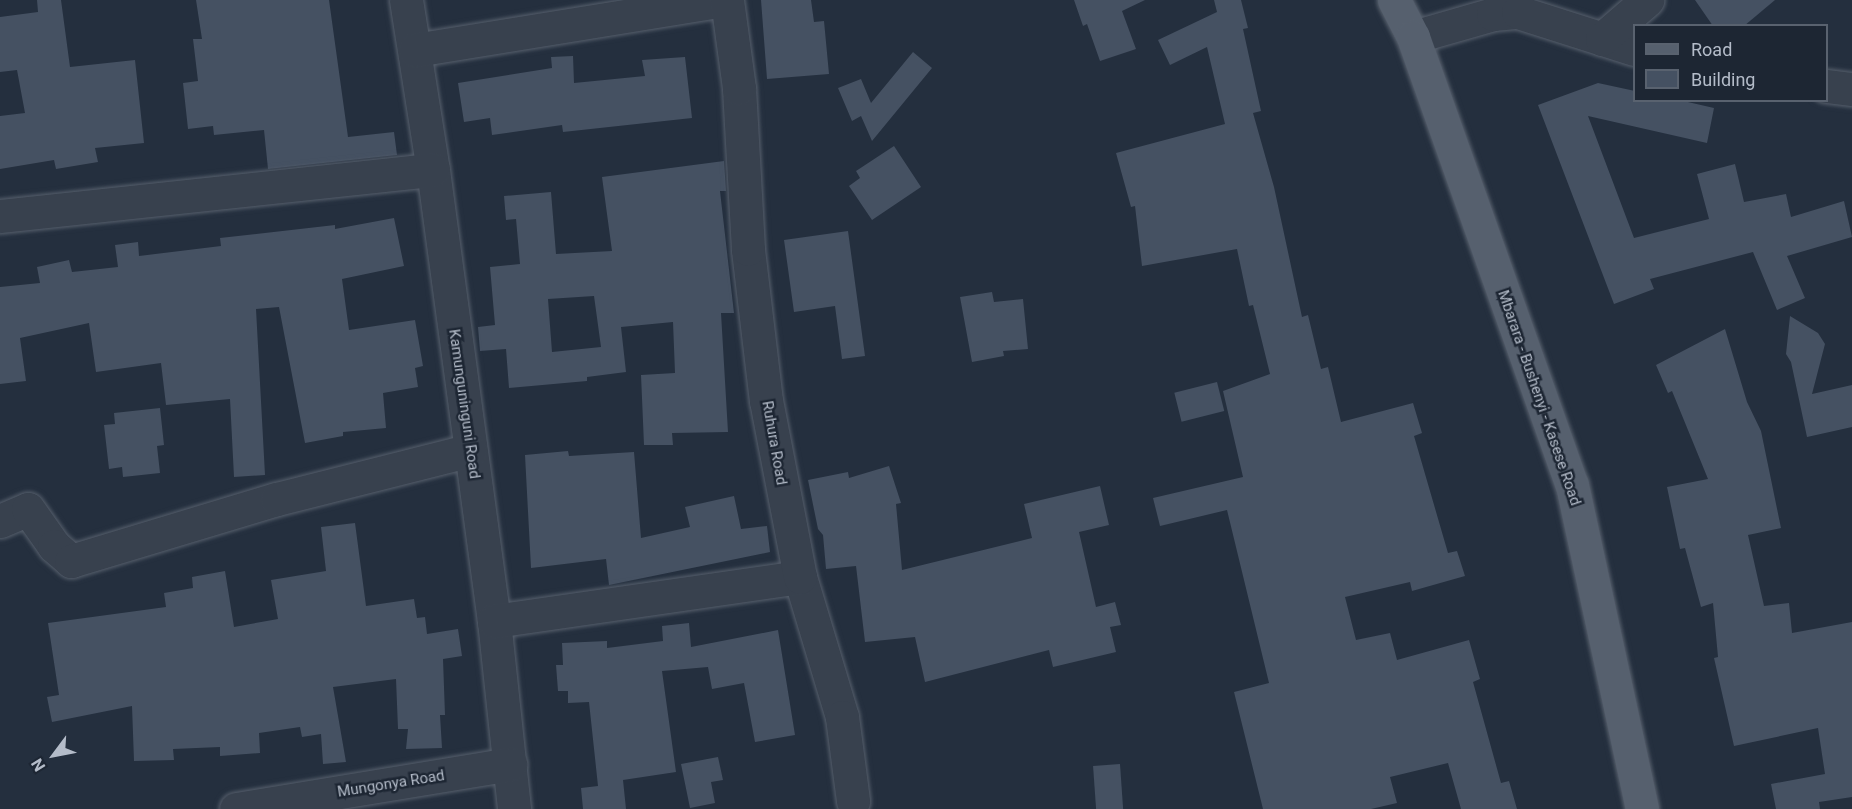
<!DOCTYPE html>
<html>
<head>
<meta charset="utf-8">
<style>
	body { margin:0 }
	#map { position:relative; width:1852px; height:809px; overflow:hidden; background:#242f3e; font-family:Roboto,sans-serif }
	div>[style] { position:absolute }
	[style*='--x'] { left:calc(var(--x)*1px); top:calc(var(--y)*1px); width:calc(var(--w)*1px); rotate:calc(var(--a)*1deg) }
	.building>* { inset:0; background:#455162; transform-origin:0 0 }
	.roads { filter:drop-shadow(0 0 2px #565f6c) drop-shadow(0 0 2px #565f6c) }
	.minor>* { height:33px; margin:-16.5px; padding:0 16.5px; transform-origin:16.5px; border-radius:16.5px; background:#38414e }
	.major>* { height:33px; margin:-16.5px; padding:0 16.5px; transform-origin:16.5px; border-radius:16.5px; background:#56606e }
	span { translate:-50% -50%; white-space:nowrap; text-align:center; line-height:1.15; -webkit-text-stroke:5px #1d2633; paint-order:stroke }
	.street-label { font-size:15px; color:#b4bcc9 }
	.legend { position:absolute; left:1633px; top:24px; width:195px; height:78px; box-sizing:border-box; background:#1d2633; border:2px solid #59626f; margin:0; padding:8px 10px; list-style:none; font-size:18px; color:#b4bcc9 }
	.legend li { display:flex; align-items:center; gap:12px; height:30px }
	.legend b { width:30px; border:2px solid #59626f }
	.north { position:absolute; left:24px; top:725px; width:60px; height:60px; -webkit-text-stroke:4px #1d2633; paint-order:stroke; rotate:238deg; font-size:16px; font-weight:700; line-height:24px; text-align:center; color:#b4bcc9 }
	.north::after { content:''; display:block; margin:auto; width:21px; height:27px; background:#b4bcc9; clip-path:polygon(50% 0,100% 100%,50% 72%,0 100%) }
</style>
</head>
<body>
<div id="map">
	<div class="building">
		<i style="clip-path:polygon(37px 0,61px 0,70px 67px,135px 60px,144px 143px,95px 148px,98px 162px,56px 169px,54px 160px,0 169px,0 116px,25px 113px,17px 70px,0 72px,0 17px,38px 12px)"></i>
		<i style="clip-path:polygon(196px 0,329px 0,348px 137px,394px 132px,397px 155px,268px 169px,264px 130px,214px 135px,213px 126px,188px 129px,183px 83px,198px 81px,193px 39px,202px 39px)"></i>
		<i style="clip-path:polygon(761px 0,811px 0,814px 22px,824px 21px,829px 74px,767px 79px)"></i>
		<i style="clip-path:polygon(1074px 0,1145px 0,1122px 11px,1136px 49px,1100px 61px,1087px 24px,1083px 26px)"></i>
		<i style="clip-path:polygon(1214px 0,1241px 0,1248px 28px,1243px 29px,1261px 111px,1253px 113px,1274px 187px,1302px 317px,1308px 315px,1321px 369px,1328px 367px,1341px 422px,1413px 403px,1422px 433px,1414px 436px,1448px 553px,1457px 551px,1465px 576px,1412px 591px,1410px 582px,1345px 597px,1356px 640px,1390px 633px,1397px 660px,1469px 640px,1480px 679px,1473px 682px,1501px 783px,1509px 781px,1517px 809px,1461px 809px,1448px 763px,1390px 777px,1397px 803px,1371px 809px,1263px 809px,1234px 692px,1269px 683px,1227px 510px,1160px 526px,1153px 498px,1243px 477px,1223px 391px,1270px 374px,1253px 305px,1249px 306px,1237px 249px,1142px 266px,1135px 206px,1131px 207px,1116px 153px,1225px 124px,1207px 47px,1170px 65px,1158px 40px,1217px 12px)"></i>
		<i style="clip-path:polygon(1695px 0,1775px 0,1744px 26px,1713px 26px)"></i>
		<i style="clip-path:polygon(913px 52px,932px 68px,872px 141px,861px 116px,852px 121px,838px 88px,861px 79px,871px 103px)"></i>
		<i style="clip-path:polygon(573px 56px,574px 83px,645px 76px,642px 60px,685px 57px,692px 118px,563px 132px,562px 125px,492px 135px,490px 118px,464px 122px,458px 83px,552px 68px,551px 57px)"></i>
		<i style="clip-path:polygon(1598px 83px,1635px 91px,1635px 100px,1679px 100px,1714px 108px,1707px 143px,1588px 116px,1634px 238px,1709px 219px,1697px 174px,1735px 164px,1744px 202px,1786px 194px,1791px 217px,1844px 201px,1852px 237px,1787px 256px,1805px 298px,1777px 310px,1753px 252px,1650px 279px,1654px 289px,1614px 304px,1538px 105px)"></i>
		<i style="clip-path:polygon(894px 146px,921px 187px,872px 220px,849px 186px,860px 178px,856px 171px)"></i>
		<i style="clip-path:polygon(evenodd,724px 161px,726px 191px,720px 191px,734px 313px,721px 313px,728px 432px,672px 433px,673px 445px,644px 445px,641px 375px,675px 373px,673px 322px,621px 327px,626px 372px,587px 377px,587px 381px,509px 388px,506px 349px,480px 351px,478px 327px,495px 325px,490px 267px,520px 264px,516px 219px,506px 220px,504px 196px,551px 192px,556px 254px,612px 251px,602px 177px,724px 161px,594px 296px,601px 347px,552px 352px,548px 299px,594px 296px)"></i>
		<i style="clip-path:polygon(394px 218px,404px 266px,342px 279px,349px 330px,415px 320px,423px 366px,415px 368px,418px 387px,383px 393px,386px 428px,343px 432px,343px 436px,305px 443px,279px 307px,256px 309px,265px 475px,234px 477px,230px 399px,166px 405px,161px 363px,96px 372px,89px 323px,20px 338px,26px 381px,0 384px,0 287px,40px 283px,37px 267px,69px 260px,72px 272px,118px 267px,115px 245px,138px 242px,139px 256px,221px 246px,220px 238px,335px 225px,335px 229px)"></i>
		<i style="clip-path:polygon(848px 231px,865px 356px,842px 359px,835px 306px,794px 312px,784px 240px)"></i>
		<i style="clip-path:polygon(992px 292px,994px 302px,1023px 299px,1028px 349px,1003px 351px,1004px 356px,972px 362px,960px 297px)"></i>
		<i style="clip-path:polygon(1790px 316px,1818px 333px,1825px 344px,1812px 394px,1852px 385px,1852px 427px,1807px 437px,1791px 362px,1786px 354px)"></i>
		<i style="clip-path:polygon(1725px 329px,1747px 402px,1761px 431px,1781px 528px,1748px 535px,1764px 606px,1789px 603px,1792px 633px,1852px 622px,1852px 797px,1819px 802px,1820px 809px,1776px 809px,1771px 784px,1825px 774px,1818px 728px,1734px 746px,1714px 658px,1718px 657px,1713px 603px,1701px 607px,1685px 548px,1680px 549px,1667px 487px,1708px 479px,1672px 391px,1668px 393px,1656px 365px)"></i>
		<i style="left:1217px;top:382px;width:30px;height:44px;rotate:76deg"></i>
		<i style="clip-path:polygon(160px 408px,164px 445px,157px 446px,160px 473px,123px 477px,122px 467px,109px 469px,104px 425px,115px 424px,114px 413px)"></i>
		<i style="clip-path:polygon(568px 451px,569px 456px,634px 452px,641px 538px,690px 527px,685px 507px,734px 496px,741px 529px,767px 526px,770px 552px,609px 585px,606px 559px,531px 568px,525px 455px)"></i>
		<i style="clip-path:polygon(889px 466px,901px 503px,896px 504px,902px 570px,1032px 538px,1024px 504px,1100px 486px,1109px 525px,1079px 532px,1096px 607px,1115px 602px,1121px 625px,1110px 627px,1116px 652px,1053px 667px,1049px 650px,925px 682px,915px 637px,865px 642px,856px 566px,826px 569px,823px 535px,818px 529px,808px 480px,848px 472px,849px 478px)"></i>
		<i style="clip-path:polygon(355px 523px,366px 606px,414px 599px,417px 618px,425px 617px,427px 634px,458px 629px,462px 656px,443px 659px,445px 715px,440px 715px,442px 748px,406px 749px,408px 729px,398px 729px,396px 679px,333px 687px,346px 762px,323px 764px,321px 734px,302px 737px,300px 727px,259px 733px,260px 753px,220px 756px,220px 747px,173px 749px,174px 760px,134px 761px,132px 706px,52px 722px,47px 697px,59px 695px,48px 623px,166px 607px,164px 593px,193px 588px,192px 577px,225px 571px,234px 627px,278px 619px,271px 580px,326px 571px,321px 527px)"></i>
		<i style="clip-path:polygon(689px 623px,691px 647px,778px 630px,795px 735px,755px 742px,744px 683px,712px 689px,708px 667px,662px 671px,676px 772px,623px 780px,626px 809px,583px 809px,581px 788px,598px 786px,589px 702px,568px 703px,568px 691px,558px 691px,556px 665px,563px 665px,562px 643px,607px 641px,607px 648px,663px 641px,662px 626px)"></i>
		<i style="clip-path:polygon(718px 757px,723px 780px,711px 782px,715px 803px,690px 808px,681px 764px)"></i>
		<i style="left:1120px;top:764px;width:45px;height:27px;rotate:86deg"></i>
	</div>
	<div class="roads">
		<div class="minor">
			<i style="--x:406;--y:0;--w:172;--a:81"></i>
			<i style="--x:433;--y:170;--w:455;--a:82.3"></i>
			<i style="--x:494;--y:621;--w:189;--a:83.9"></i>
			<i style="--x:1413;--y:37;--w:83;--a:-16"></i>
			<i style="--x:1493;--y:14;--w:25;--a:-5"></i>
			<i style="--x:1518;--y:12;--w:122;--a:17.7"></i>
			<i style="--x:1602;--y:39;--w:60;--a:-40.9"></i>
			<i style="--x:415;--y:50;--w:314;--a:-9.2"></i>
			<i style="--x:1826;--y:86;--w:26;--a:7"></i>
			<i style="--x:0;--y:216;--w:435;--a:-6.1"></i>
			<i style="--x:0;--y:521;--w:30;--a:-23"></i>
			<i style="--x:28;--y:509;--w:45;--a:54.9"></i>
			<i style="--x:54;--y:546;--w:23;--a:41"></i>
			<i style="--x:71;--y:561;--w:215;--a:-16.8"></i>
			<i style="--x:277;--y:499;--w:199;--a:-14.2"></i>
			<i style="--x:800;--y:577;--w:146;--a:73.3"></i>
			<i style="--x:842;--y:717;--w:85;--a:82.5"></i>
			<i style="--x:494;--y:621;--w:309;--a:-8.2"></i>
			<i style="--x:800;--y:577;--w:179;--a:-100.9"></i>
			<i style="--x:766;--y:401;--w:153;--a:-96.8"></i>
			<i style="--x:748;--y:249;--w:161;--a:-93.2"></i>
			<i style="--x:739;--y:88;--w:89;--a:-97.8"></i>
			<i style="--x:236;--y:809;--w:278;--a:-9.3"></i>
		</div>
		<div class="major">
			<i style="--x:1394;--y:0;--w:42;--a:62.8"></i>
			<i style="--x:1413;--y:37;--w:475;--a:70.5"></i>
			<i style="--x:1572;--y:485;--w:331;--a:77.8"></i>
		</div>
	</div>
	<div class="street-label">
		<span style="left:1539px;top:398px;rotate:71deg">Mbarara - Bushenyi - Kasese Road</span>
		<span style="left:464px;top:404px;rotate:82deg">Kamunguninguni Road</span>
		<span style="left:774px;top:443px;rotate:80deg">Ruhura Road</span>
		<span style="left:391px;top:784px;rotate:-9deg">Mungonya Road</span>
	</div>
	<ul class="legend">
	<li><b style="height:8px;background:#56606e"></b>Road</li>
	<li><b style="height:16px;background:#455162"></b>Building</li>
	</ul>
	<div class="north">N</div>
</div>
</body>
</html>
